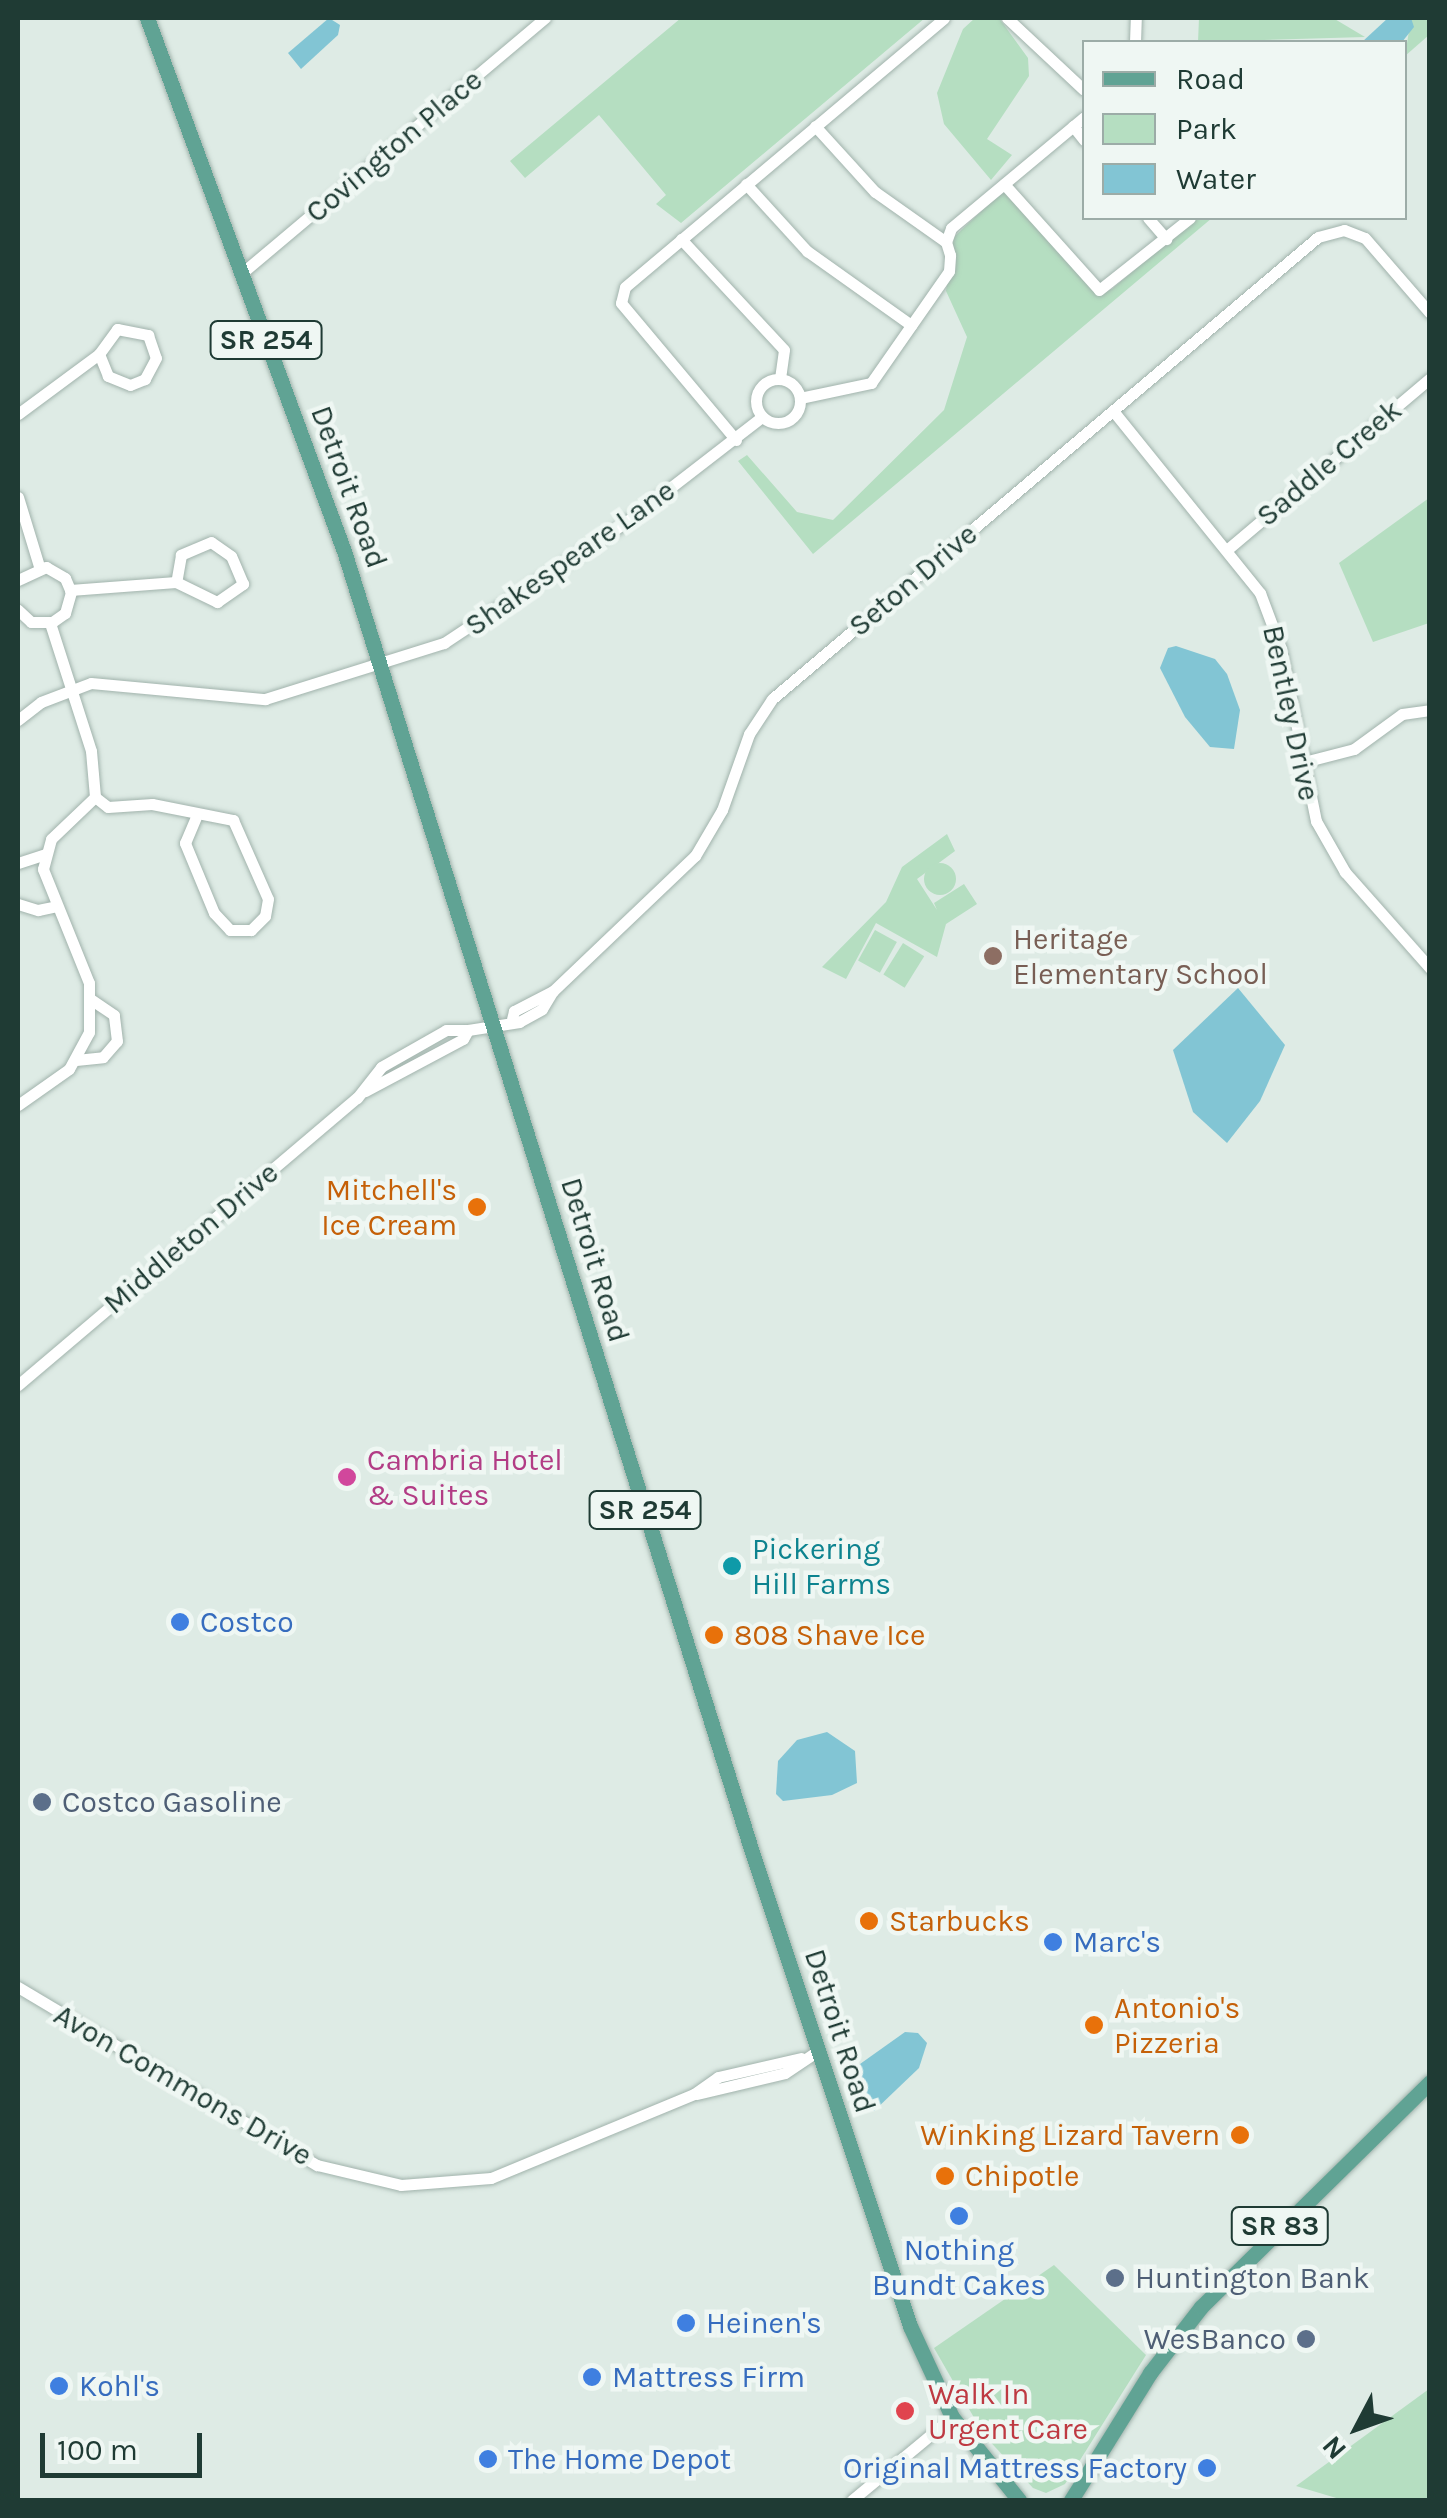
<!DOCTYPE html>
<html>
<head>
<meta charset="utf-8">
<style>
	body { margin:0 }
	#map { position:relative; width:1447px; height:2518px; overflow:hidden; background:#deebe5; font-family:Karla,sans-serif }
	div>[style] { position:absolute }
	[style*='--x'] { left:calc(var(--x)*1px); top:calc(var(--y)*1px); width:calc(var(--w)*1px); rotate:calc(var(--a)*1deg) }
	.green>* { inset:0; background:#b5dec1; transform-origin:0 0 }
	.round { border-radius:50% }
	.water>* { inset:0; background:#82c5d4 }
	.roads { filter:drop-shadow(0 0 2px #a1b3ac) drop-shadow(0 0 2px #a1b3ac) }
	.minor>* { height:11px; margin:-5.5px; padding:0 5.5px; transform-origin:5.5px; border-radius:5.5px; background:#fff }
	.minor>.ring { margin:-5.5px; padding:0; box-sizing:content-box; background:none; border:11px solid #fff; border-radius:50% }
	.major>* { height:15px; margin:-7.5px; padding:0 7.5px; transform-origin:7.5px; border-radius:7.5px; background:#60a394 }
	.dots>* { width:28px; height:28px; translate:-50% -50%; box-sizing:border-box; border:5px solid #eff7f3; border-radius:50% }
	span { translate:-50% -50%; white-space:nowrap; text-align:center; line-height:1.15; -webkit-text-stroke:9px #eff7f3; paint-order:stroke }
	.shield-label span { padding:2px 8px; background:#eff7f3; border:2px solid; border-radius:8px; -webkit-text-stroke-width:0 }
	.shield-label { font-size:28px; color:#1f3b34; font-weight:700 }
	.street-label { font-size:30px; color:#1f3b34 }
	.education-label { font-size:30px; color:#785e54 }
	.left { translate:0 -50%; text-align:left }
	.food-label { font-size:30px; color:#c56008 }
	.right { translate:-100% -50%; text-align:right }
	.hotel-label { font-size:30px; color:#b23c85 }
	.culture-label { font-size:30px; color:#0d838f }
	.shop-label { font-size:30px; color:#366cbe }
	.service-label { font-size:30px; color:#4e5e75 }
	.health-label { font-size:30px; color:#be3a42 }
	.frame { position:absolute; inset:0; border:20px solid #1f3b34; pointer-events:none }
	.legend { position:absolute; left:1082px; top:40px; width:325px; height:180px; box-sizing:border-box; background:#eff7f3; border:2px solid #9caca7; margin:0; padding:12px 18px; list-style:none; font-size:30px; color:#1f3b34 }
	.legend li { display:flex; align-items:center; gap:20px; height:50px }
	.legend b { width:50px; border:2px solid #9caca7 }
	.north { position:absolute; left:1307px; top:2378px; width:100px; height:100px; -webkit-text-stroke:8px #eff7f3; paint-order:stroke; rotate:229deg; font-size:28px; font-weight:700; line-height:40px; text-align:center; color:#1f3b34 }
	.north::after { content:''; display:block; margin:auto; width:35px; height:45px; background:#1f3b34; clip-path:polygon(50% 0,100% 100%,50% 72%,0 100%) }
	.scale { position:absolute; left:40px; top:2433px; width:162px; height:45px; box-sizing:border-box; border:5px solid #1f3b34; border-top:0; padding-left:12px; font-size:30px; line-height:35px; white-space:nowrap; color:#1f3b34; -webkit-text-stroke:8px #eff7f3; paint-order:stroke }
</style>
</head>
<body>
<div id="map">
	<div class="green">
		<i style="clip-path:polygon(681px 18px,925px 18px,681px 223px,656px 204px,666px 195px,599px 115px,525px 178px,510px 161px)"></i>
		<i style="clip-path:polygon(975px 18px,999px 18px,1028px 58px,1029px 76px,987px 139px,1012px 155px,991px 180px,944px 124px,937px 93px,963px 29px)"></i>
		<i style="clip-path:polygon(1199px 18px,1333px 18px,1365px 37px,1198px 42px)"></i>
		<i style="clip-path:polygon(1411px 18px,1429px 18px,1429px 35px,1405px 56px)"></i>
		<i style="clip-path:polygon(1004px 190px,1097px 294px,1112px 289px,1196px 218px,1212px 218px,813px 554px,738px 461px,747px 455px,797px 512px,833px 520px,944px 410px,967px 337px,946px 291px,954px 237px)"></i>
		<i style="clip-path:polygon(1429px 498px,1429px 623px,1373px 642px,1339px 563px)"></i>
		<i style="clip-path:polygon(947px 834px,955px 851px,917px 879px,937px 910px,934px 903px,964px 884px,977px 904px,946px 924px,937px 957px,876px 923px,846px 979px,822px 967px,886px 902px,902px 867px)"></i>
		<i class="round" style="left:924px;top:863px;width:32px;height:32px"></i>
		<i style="left:875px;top:930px;width:25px;height:35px;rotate:29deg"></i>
		<i style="left:903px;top:943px;width:25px;height:37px;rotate:32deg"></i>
		<i style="clip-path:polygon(1054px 2265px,1146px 2355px,1065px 2484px,1046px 2493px,1033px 2488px,984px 2435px,934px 2348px)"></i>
		<i style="clip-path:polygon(1429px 2389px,1429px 2500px,1343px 2500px,1296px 2486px)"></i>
	</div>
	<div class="water">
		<i style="clip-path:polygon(329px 18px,340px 25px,338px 35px,301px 69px,288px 53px)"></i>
		<i style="clip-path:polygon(1388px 18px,1411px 18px,1414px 27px,1402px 42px,1362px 42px)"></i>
		<i style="clip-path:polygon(1176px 646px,1215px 659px,1227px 674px,1240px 710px,1234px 749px,1210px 747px,1185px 717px,1160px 668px,1168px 648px)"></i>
		<i style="clip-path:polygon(1238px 988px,1285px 1045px,1260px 1101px,1227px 1143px,1193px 1112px,1173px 1050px)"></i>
		<i style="clip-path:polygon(827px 1732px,855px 1751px,857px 1783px,832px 1795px,783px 1801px,776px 1794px,778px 1761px,797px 1740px)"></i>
		<i style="clip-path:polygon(905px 2032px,918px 2033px,927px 2043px,919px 2068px,874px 2111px,853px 2069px)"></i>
	</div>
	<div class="roads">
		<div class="minor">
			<i style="--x:1007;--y:18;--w:105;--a:43.1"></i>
			<i style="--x:1135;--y:42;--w:24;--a:-88"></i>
			<i style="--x:1073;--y:126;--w:18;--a:52"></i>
			<i style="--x:746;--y:184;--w:91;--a:47.7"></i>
			<i style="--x:807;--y:251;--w:128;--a:35.4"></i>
			<i style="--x:1004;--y:184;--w:142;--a:48.1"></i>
			<i style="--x:1099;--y:290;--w:116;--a:-38.4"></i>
			<i style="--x:1148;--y:218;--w:28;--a:49"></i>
			<i style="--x:681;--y:239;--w:151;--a:47.1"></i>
			<i style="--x:784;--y:350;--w:29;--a:98"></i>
			<i style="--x:946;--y:242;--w:15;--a:-70"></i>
			<i style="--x:951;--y:228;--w:173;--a:-39.8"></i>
			<i style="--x:242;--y:273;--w:396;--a:-40.1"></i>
			<i class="ring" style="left:756px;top:379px;width:33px;height:33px"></i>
			<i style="--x:800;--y:398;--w:73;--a:-11.9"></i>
			<i style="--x:871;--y:383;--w:136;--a:-55.1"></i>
			<i style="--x:949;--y:271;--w:16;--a:-86"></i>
			<i style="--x:950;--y:255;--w:14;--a:-107"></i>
			<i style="--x:946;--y:242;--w:87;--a:-144.8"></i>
			<i style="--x:875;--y:192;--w:89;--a:-132.3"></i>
			<i style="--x:1114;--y:412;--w:233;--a:51.1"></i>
			<i style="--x:1260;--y:593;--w:60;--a:69.4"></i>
			<i style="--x:1281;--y:649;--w:176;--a:78.5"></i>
			<i style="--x:1316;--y:821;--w:59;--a:60.4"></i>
			<i style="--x:1345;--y:872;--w:128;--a:48.5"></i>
			<i style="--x:18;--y:414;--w:101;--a:-36.5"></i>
			<i style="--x:99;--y:354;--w:31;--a:-54"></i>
			<i style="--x:117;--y:329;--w:32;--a:11"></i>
			<i style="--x:148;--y:335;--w:24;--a:71"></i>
			<i style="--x:156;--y:358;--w:24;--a:118"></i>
			<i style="--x:145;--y:379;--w:16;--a:158"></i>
			<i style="--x:130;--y:385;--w:24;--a:-158"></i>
			<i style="--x:108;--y:376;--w:24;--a:-112"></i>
			<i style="--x:736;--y:440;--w:179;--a:-130"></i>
			<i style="--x:621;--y:303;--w:16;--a:-76"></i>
			<i style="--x:625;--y:287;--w:417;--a:-40.1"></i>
			<i style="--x:18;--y:497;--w:72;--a:73.1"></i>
			<i style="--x:1229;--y:548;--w:263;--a:-40.2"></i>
			<i style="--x:18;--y:580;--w:31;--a:-25"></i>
			<i style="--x:46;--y:567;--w:22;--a:30"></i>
			<i style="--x:65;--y:578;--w:15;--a:67"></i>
			<i style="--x:71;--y:592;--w:22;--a:106"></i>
			<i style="--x:65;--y:613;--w:16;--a:145"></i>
			<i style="--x:52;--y:622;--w:21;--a:180"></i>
			<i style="--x:31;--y:622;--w:18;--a:-137"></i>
			<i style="--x:70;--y:590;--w:106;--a:-4.3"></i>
			<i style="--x:176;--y:582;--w:46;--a:26"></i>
			<i style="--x:217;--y:602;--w:32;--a:-35"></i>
			<i style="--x:243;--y:584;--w:30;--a:-113"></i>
			<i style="--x:231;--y:556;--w:24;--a:-145"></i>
			<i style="--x:211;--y:542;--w:33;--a:157"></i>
			<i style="--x:181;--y:555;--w:27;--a:100"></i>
			<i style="--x:50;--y:623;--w:134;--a:72.2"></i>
			<i style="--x:91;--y:751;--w:46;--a:85"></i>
			<i style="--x:18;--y:720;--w:29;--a:-38"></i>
			<i style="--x:41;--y:702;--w:53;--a:-20.8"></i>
			<i style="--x:91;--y:683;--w:175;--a:5.3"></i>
			<i style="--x:265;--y:699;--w:188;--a:-17.4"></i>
			<i style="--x:444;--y:643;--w:219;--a:-33.6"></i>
			<i style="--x:626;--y:522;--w:172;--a:-37.7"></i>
			<i style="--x:1300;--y:763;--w:56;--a:-14.5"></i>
			<i style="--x:1354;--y:749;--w:59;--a:-36.1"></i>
			<i style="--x:1402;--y:714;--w:28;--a:-8"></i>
			<i style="--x:95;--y:797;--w:16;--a:38"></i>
			<i style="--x:108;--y:807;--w:44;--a:-3.9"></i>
			<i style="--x:152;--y:804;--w:83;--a:11.2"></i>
			<i style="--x:233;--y:820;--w:86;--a:66.1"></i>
			<i style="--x:268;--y:899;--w:17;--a:100"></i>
			<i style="--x:265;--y:916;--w:20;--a:135"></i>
			<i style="--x:251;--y:930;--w:21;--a:180"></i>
			<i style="--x:230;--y:930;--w:23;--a:-133"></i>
			<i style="--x:214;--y:913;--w:76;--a:-112.5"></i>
			<i style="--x:185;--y:843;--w:28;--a:-67"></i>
			<i style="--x:18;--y:863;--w:29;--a:-18"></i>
			<i style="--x:18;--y:904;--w:21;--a:17"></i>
			<i style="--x:38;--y:910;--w:19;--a:-12"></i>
			<i style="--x:553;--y:991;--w:196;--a:-43.6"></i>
			<i style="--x:695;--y:856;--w:53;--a:-59.6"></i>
			<i style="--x:722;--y:810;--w:81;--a:-70.4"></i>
			<i style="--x:749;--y:734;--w:42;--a:-56.7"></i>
			<i style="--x:772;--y:699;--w:715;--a:-40.24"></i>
			<i style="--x:1318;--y:237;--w:27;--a:-15"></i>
			<i style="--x:1344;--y:230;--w:22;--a:21"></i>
			<i style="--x:1365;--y:238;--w:99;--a:49.1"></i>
			<i style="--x:468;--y:1030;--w:52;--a:-8.9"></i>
			<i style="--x:519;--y:1022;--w:26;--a:-29"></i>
			<i style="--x:542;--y:1009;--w:21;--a:-59"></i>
			<i style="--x:553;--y:991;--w:44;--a:152.9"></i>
			<i style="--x:514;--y:1011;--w:8;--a:104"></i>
			<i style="--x:76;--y:1060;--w:27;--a:-6"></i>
			<i style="--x:103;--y:1057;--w:21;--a:-49"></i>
			<i style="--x:117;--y:1041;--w:26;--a:-97"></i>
			<i style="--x:114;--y:1015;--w:27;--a:-146"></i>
			<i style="--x:18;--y:1105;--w:62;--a:-35.2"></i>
			<i style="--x:69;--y:1069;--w:42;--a:-61.6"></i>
			<i style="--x:89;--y:1032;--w:49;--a:-90"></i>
			<i style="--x:89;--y:983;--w:123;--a:-112"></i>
			<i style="--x:43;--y:869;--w:31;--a:-75"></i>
			<i style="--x:51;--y:839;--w:61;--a:-43.7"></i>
			<i style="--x:18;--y:1385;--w:444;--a:-40.3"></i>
			<i style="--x:357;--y:1098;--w:39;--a:-52"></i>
			<i style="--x:381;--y:1067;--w:75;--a:-29.6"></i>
			<i style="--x:446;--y:1030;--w:22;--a:0"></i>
			<i style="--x:468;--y:1030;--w:10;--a:119"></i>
			<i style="--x:463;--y:1039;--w:111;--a:152"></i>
			<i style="--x:18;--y:1987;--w:348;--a:30.8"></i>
			<i style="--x:317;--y:2165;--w:86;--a:13.4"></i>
			<i style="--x:401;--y:2185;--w:90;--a:-4.4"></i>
			<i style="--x:491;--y:2178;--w:220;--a:-22.5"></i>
			<i style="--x:694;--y:2094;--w:29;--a:-35"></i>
			<i style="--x:718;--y:2077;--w:85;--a:-12.9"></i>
			<i style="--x:697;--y:2094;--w:90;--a:-13.4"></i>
			<i style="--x:785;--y:2073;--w:40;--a:-34"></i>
			<i style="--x:852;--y:2500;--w:130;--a:-39.7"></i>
		</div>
		<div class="major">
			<i style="--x:147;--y:18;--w:568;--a:69.72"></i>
			<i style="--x:344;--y:551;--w:1357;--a:72.59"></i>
			<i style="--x:750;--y:1846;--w:506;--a:71.57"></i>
			<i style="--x:910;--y:2326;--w:100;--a:65.2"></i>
			<i style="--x:952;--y:2417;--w:107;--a:51.1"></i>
			<i style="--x:1071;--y:2500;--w:150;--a:-58.1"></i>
			<i style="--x:1150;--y:2373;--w:83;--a:-52.3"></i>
			<i style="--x:1201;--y:2307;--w:321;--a:-44.5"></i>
		</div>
	</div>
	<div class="dots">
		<i style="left:993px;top:956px;background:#8d6e63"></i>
		<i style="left:477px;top:1207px;background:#e8710a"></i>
		<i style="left:347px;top:1477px;background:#d1479c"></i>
		<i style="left:732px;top:1566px;background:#0f9aa8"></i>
		<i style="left:180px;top:1622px;background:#3f7fe0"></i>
		<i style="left:714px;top:1635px;background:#e8710a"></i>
		<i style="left:42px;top:1802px;background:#5c6f8a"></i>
		<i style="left:869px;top:1921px;background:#e8710a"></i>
		<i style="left:1053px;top:1942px;background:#3f7fe0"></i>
		<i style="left:1094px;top:2025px;background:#e8710a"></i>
		<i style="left:1240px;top:2135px;background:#e8710a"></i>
		<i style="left:945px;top:2176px;background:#e8710a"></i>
		<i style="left:959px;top:2216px;background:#3f7fe0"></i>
		<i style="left:1115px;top:2278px;background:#5c6f8a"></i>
		<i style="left:686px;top:2323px;background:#3f7fe0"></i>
		<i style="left:1306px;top:2339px;background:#5c6f8a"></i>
		<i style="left:592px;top:2377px;background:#3f7fe0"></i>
		<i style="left:59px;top:2386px;background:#3f7fe0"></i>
		<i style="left:905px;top:2411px;background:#e0444e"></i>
		<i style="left:488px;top:2459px;background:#3f7fe0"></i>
		<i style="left:1207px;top:2468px;background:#3f7fe0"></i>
	</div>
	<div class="shield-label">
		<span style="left:266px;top:340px">SR 254</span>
		<span style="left:645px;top:1510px">SR 254</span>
		<span style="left:1280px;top:2226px">SR 83</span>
	</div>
	<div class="street-label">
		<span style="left:394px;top:146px;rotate:-40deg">Covington Place</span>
		<span style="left:1329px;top:463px;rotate:-40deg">Saddle Creek</span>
		<span style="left:349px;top:487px;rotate:70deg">Detroit Road</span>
		<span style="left:570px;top:558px;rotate:-35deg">Shakespeare Lane</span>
		<span style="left:913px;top:580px;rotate:-40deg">Seton Drive</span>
		<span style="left:1291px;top:713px;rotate:78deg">Bentley Drive</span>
		<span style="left:191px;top:1238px;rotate:-40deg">Middleton Drive</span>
		<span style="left:595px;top:1260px;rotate:73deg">Detroit Road</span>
		<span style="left:840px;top:2031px;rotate:72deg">Detroit Road</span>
		<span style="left:183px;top:2085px;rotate:30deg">Avon Commons Drive</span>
	</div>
	<div class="education-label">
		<span class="left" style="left:1013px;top:956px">Heritage<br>Elementary School</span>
	</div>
	<div class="food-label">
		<span class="right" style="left:457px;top:1207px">Mitchell's<br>Ice Cream</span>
		<span class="left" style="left:734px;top:1635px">808 Shave Ice</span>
		<span class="left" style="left:889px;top:1921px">Starbucks</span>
		<span class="left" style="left:1114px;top:2025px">Antonio's<br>Pizzeria</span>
		<span class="right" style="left:1220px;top:2135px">Winking Lizard Tavern</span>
		<span class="left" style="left:965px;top:2176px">Chipotle</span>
	</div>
	<div class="hotel-label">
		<span class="left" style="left:367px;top:1477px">Cambria Hotel<br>&amp; Suites</span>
	</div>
	<div class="culture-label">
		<span class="left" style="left:752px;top:1566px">Pickering<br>Hill Farms</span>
	</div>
	<div class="shop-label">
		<span class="left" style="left:200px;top:1622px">Costco</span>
		<span class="left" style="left:1073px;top:1942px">Marc's</span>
		<span style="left:959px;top:2267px">Nothing<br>Bundt Cakes</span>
		<span class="left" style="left:706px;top:2323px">Heinen's</span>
		<span class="left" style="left:612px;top:2377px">Mattress Firm</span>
		<span class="left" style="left:79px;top:2386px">Kohl's</span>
		<span class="left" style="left:508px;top:2459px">The Home Depot</span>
		<span class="right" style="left:1187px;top:2468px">Original Mattress Factory</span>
	</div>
	<div class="service-label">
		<span class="left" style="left:62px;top:1802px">Costco Gasoline</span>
		<span class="left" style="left:1135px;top:2278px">Huntington Bank</span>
		<span class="right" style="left:1286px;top:2339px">WesBanco</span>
	</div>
	<div class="health-label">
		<span class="left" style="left:928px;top:2411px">Walk In<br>Urgent Care</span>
	</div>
	<div class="frame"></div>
	<ul class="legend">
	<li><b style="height:12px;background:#60a394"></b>Road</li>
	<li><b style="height:28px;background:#b5dec1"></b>Park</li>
	<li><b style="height:28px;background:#82c5d4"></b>Water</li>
	</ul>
	<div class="north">N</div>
	<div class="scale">100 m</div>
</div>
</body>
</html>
